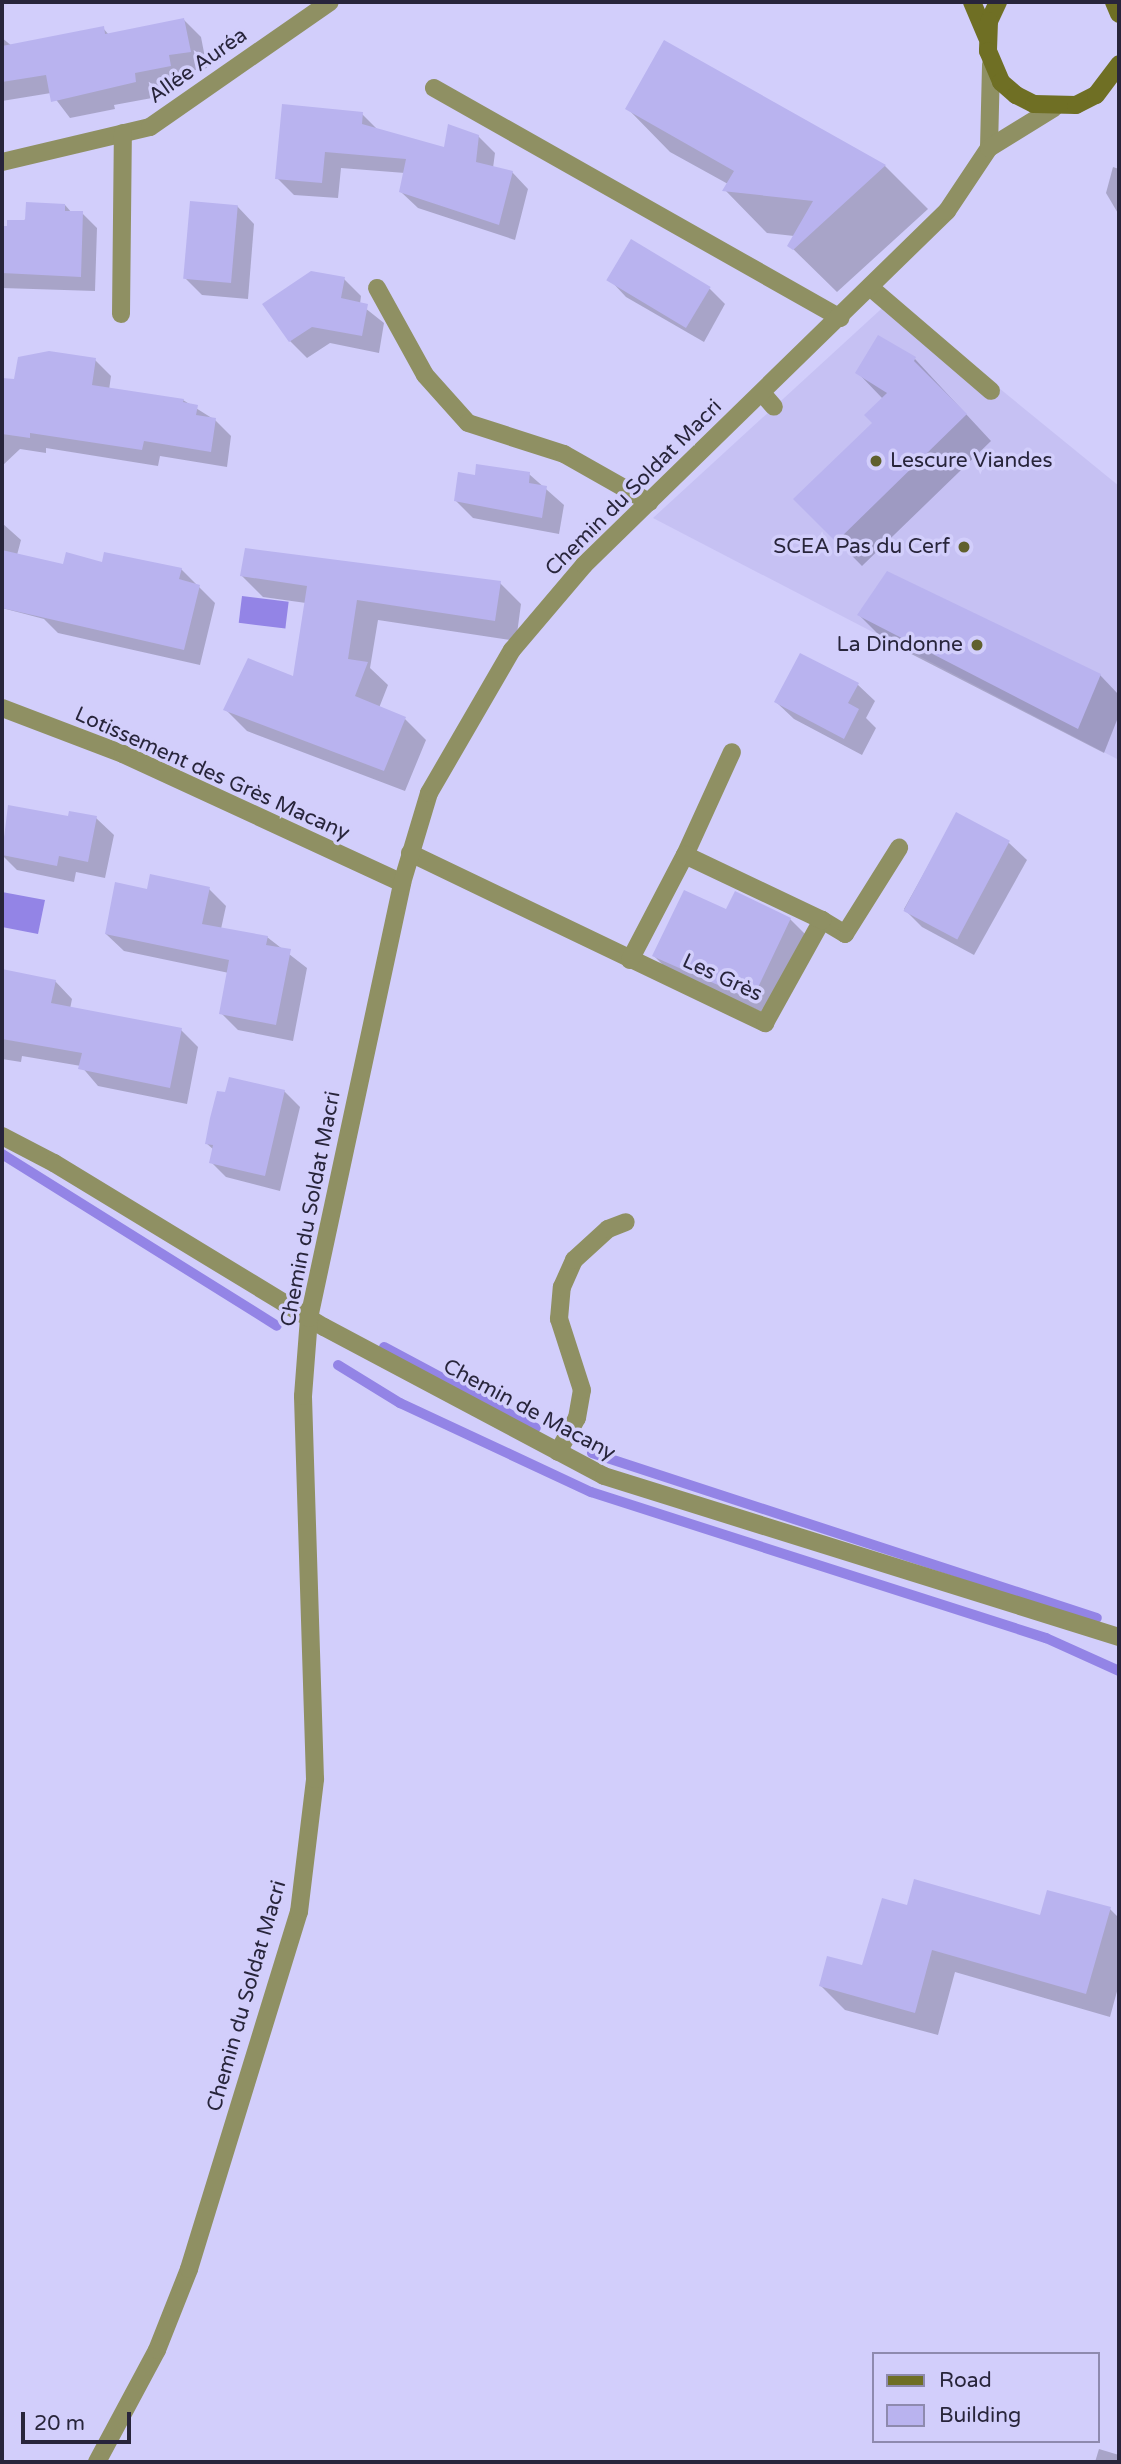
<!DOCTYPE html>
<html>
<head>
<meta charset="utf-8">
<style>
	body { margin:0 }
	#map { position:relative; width:1121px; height:2464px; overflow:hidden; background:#d2cefb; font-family:"Varela Round",sans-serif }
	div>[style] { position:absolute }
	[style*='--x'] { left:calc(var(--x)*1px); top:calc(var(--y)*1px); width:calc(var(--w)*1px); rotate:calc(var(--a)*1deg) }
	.built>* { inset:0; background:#c6c1f3 }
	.water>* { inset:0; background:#9384e6; transform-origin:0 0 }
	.shadow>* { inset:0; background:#0003 }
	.stream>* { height:10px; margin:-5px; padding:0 5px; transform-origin:5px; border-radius:5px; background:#9384e6 }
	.building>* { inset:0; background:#b9b3ef; transform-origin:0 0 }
	.lane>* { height:18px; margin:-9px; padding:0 9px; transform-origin:9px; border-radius:9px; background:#8f9063 }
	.street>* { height:18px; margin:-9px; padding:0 9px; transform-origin:9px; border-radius:9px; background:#8f9063 }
	.secondary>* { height:18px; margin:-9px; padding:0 9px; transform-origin:9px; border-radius:9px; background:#6f6f24 }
	.dots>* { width:19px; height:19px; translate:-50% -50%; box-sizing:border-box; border:4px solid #d2cefb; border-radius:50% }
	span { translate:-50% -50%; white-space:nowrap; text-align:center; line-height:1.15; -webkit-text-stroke:7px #d2cefb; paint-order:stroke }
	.street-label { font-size:21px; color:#28253b }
	.poi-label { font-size:21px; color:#28253b }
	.left { translate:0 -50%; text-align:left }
	.right { translate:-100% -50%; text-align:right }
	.frame { position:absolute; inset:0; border:4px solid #28253b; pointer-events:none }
	.legend { position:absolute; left:872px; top:2352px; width:228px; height:91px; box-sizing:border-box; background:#d2cefb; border:2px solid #8e8aae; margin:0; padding:9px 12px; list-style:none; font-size:21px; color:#28253b }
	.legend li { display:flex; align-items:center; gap:14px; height:35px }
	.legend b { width:35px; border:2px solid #8e8aae }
	.scale { position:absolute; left:21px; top:2412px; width:110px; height:32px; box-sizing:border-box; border:4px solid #28253b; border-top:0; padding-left:9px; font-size:21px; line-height:24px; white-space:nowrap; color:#28253b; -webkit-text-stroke:5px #d2cefb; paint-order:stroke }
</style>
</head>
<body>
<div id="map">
	<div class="built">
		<i style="clip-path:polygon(891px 300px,1119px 486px,1119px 760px,653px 518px)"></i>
	</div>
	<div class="water">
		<i style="left:242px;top:596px;width:47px;height:27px;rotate:7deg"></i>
		<i style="clip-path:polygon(2px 892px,45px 900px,38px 934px,2px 927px)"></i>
	</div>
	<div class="shadow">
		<i style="clip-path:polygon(184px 20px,201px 37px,207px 68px,185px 72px,187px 83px,151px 90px,152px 98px,114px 105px,115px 109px,70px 118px,51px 93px,2px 101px,2px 38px,12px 46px,103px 28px,109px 35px)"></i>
		<i style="clip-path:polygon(665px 42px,885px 166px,928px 209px,837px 292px,789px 245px,794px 236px,767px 233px,725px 190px,728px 184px,670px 152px,627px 108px)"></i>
		<i style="clip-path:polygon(362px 114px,379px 131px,445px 149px,478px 136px,495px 153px,493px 168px,512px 172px,528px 189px,515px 240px,418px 208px,401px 192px,405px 173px,341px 168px,338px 198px,294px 195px,277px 178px)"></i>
		<i style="clip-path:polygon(1113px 167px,1119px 169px,1119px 215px,1106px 193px)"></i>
		<i style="clip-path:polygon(65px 205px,72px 213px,82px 213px,97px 228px,95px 291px,2px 288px,2px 228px)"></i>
		<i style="clip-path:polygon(237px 206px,254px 224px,248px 299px,202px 295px,185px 278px)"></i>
		<i style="clip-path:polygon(344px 279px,361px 296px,360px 304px,384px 323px,379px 353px,330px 343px,307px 358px,290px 341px)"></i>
		<i style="clip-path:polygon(611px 281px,710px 289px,725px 304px,704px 342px,626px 297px)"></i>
		<i style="clip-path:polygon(915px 359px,991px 441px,862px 566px,796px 499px,874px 423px,883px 399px,857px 372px)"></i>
		<i style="clip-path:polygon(95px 360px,111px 376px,109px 390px,183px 400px,215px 420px,231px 436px,227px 467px,160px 456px,158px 466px,46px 448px,46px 453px,20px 449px,2px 466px,2px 379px,16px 381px)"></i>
		<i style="clip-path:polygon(529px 474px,564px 505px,559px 534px,473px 518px,456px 501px,477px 477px)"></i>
		<i style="clip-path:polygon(2px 523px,21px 540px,17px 555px,64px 566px,103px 564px,181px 569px,215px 603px,200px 665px,58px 633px,44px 619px,2px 608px)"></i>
		<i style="clip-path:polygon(242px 576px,500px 583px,521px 604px,516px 641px,378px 620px,370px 668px,388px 685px,379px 708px,405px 719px,426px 740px,405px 791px,247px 731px,226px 710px,295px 678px,306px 603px,263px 597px)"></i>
		<i style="clip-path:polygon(859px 615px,1100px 675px,1119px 695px,1119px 715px,1104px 753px,884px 640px)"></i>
		<i style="clip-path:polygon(857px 684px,875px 701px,866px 718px,876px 728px,862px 755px,794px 719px,776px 702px)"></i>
		<i style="clip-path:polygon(9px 807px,69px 818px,96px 818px,114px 835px,105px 878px,76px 872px,74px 882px,17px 870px,2px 855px)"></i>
		<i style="clip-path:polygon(957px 814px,1009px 843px,1027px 860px,974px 955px,922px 927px,904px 909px)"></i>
		<i style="clip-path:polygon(209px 889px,226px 906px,221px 929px,267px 937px,307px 968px,293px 1041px,238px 1030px,221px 1013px,229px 973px,124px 951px,106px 934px,148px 891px)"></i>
		<i style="clip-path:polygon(727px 911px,790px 919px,807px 936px,769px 1015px,671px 973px,654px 956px)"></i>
		<i style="clip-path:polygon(2px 971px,55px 981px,72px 999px,70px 1009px,181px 1030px,198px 1047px,187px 1104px,98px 1086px,81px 1066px,22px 1056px,21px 1062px,2px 1059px)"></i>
		<i style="clip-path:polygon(284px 1091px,300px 1107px,280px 1191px,226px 1177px,211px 1162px,214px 1150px,206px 1143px)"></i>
		<i style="clip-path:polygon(908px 1907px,1041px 1917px,1110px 1909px,1119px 1918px,1119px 1984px,1110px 2017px,955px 1972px,938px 2035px,845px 2010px,821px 1986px,863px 1967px)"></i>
		<i style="clip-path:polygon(1099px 2449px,1119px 2455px,1119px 2462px,1095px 2462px)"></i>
	</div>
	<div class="stream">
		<i style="--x:2;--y:1154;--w:324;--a:32"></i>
		<i style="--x:384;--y:1347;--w:172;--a:28.1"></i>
		<i style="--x:338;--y:1365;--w:73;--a:31.5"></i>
		<i style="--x:400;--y:1403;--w:211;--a:25"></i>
		<i style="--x:591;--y:1492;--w:478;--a:17.8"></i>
		<i style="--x:1046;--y:1638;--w:80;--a:24.3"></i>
		<i style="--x:592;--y:1453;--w:531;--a:18.09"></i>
	</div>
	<div class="building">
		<i style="clip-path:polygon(184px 18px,191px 52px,169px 55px,171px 66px,135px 73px,136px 82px,51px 102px,46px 75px,2px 82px,2px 46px,104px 26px,105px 34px)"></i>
		<i style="clip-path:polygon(664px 40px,886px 165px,793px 250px,787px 246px,813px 201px,722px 191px,734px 171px,625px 109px)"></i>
		<i style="clip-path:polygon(282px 104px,363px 112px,362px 124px,444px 147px,448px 124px,479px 135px,476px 162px,513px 171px,499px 225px,399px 192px,406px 159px,325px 152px,322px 183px,275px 179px)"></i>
		<i style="left:190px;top:201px;width:48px;height:78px;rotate:5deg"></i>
		<i style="clip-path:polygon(26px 202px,65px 204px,65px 211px,83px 211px,81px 277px,2px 273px,2px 226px,7px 226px,7px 220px,25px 220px)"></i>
		<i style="left:631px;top:239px;width:93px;height:48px;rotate:31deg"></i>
		<i style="clip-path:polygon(311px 271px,345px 277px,341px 298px,368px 304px,362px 336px,312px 327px,289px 342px,262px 304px)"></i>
		<i style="clip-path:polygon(878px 335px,916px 357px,914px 361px,967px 414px,836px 542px,793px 499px,872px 423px,864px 415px,887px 393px,855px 373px)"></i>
		<i style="clip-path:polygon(49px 351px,96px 358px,92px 385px,184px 399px,183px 402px,198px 405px,196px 415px,216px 418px,211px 452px,144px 441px,142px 450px,30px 433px,30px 438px,2px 434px,2px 378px,14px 379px,18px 357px)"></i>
		<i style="clip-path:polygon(476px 464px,530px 472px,529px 483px,547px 486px,542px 518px,454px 501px,458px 472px,475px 475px)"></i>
		<i style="clip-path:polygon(245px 548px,501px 581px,495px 621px,357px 600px,348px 659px,368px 662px,355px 696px,406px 717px,384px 771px,223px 710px,248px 658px,293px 676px,307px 586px,240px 576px)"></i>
		<i style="clip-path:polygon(2px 550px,63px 564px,66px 552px,102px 562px,104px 552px,182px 568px,179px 579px,200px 585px,184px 650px,2px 608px)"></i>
		<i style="clip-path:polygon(887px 571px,1101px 674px,1078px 729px,857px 615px)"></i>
		<i style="clip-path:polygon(800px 653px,859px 683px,848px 703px,859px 709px,844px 739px,774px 702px)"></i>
		<i style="clip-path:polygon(8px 805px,68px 816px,69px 811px,97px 816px,88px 862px,59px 856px,57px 866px,2px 855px)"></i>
		<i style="left:956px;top:812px;width:61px;height:112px;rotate:28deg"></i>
		<i style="clip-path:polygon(150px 874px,210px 887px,202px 924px,268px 936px,266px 945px,291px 949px,276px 1025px,219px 1014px,229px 960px,105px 934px,115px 882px,147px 889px)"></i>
		<i style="clip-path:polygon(684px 890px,726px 909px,735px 891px,791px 918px,752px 1000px,652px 956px)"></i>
		<i style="clip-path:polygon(2px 969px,56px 980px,51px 1003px,182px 1028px,170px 1088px,78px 1069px,82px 1053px,2px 1039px)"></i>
		<i style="clip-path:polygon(229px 1077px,285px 1090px,265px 1176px,209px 1163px,213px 1145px,205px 1144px,210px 1118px,217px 1091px,225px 1092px)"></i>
		<i style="clip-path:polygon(914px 1879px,1040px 1915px,1047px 1890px,1111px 1907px,1086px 1994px,932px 1950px,915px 2013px,819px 1986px,827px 1956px,862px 1965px,882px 1898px,907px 1905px)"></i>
	</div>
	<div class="lane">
		<i style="--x:434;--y:88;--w:467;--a:29.5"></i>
		<i style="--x:377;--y:288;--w:99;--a:61.1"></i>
		<i style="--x:425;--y:375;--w:64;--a:48.1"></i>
		<i style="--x:468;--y:423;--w:101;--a:17.9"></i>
		<i style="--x:564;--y:454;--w:98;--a:29.5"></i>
		<i style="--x:871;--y:288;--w:158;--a:40.6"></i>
		<i style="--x:762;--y:393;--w:18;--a:49"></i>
		<i style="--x:410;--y:853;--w:394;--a:25.6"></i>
		<i style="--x:765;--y:1023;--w:118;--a:-61"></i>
		<i style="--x:822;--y:920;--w:27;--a:31"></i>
		<i style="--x:845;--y:934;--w:102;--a:-57.9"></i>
		<i style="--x:685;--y:855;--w:113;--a:-65.5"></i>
		<i style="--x:630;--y:960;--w:119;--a:-62.4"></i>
		<i style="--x:685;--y:855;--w:152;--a:25.4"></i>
		<i style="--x:558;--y:1452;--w:39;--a:-61"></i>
		<i style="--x:577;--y:1418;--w:28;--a:-80"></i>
		<i style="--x:582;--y:1390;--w:75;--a:-107.9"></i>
		<i style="--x:559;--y:1319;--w:32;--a:-85"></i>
		<i style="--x:562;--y:1287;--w:30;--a:-66"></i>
		<i style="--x:574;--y:1260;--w:46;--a:-42.4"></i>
		<i style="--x:608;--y:1229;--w:19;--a:-21"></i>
	</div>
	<div class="street">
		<i style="--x:989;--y:148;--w:84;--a:-88.6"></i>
		<i style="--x:2;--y:162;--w:152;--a:-13.3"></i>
		<i style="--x:150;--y:127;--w:219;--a:-34.8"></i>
		<i style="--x:121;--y:314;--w:181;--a:-89.4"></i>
		<i style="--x:2;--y:708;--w:129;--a:20.8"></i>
		<i style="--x:123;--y:754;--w:307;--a:24.8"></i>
		<i style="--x:2;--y:1136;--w:59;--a:27.4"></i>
		<i style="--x:54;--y:1163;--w:316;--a:31.3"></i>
		<i style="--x:324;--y:1327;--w:317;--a:28"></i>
		<i style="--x:604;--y:1476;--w:540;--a:17.36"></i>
		<i style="--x:97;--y:2462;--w:127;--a:-61.8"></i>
		<i style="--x:157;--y:2350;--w:87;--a:-68.4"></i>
		<i style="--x:189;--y:2269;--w:374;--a:-72.9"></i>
		<i style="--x:299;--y:1912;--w:134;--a:-83.1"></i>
		<i style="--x:315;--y:1779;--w:383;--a:-91.8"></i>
		<i style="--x:303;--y:1396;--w:78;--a:-85.6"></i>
		<i style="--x:309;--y:1318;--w:445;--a:-77.9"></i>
		<i style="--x:402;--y:883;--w:94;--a:-73.3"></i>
		<i style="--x:429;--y:793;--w:165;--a:-59.9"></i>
		<i style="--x:512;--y:650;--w:111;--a:-49.7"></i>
		<i style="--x:584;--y:565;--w:507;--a:-44.28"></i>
		<i style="--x:947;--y:211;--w:76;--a:-56.3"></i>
		<i style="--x:989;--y:148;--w:76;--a:-31.6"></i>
	</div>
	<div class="secondary">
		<i style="--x:972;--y:2;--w:38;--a:67"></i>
		<i style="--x:998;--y:2;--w:21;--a:115"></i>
		<i style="--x:989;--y:21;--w:30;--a:92"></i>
		<i style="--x:988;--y:51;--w:34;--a:67"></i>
		<i style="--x:1001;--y:82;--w:20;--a:41"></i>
		<i style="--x:1016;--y:95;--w:20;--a:27"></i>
		<i style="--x:1034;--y:104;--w:42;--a:1.4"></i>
		<i style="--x:1076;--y:105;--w:22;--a:-27"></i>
		<i style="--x:1096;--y:95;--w:39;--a:-53"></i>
		<i style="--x:1114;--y:2;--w:13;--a:67"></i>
	</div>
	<div class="dots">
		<i style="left:876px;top:461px;background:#60602d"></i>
		<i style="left:964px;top:547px;background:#60602d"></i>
		<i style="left:977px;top:645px;background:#60602d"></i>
	</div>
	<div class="street-label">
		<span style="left:198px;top:66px;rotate:-35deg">Allée Auréa</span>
		<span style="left:634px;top:488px;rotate:-45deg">Chemin du Soldat Macri</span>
		<span style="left:212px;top:774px;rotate:24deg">Lotissement des Grès Macany</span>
		<span style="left:722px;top:978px;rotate:25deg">Les Grès</span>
		<span style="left:311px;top:1209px;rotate:-79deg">Chemin du Soldat Macri</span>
		<span style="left:529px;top:1410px;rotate:28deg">Chemin de Macany</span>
		<span style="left:247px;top:1996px;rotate:-74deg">Chemin du Soldat Macri</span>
	</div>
	<div class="poi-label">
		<span class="left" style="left:890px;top:461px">Lescure Viandes</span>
		<span class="right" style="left:950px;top:547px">SCEA Pas du Cerf</span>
		<span class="right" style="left:963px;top:645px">La Dindonne</span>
	</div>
	<div class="frame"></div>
	<ul class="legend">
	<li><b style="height:9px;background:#6f6f24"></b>Road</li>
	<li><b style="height:19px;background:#b9b3ef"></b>Building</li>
	</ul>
	<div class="scale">20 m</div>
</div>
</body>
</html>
